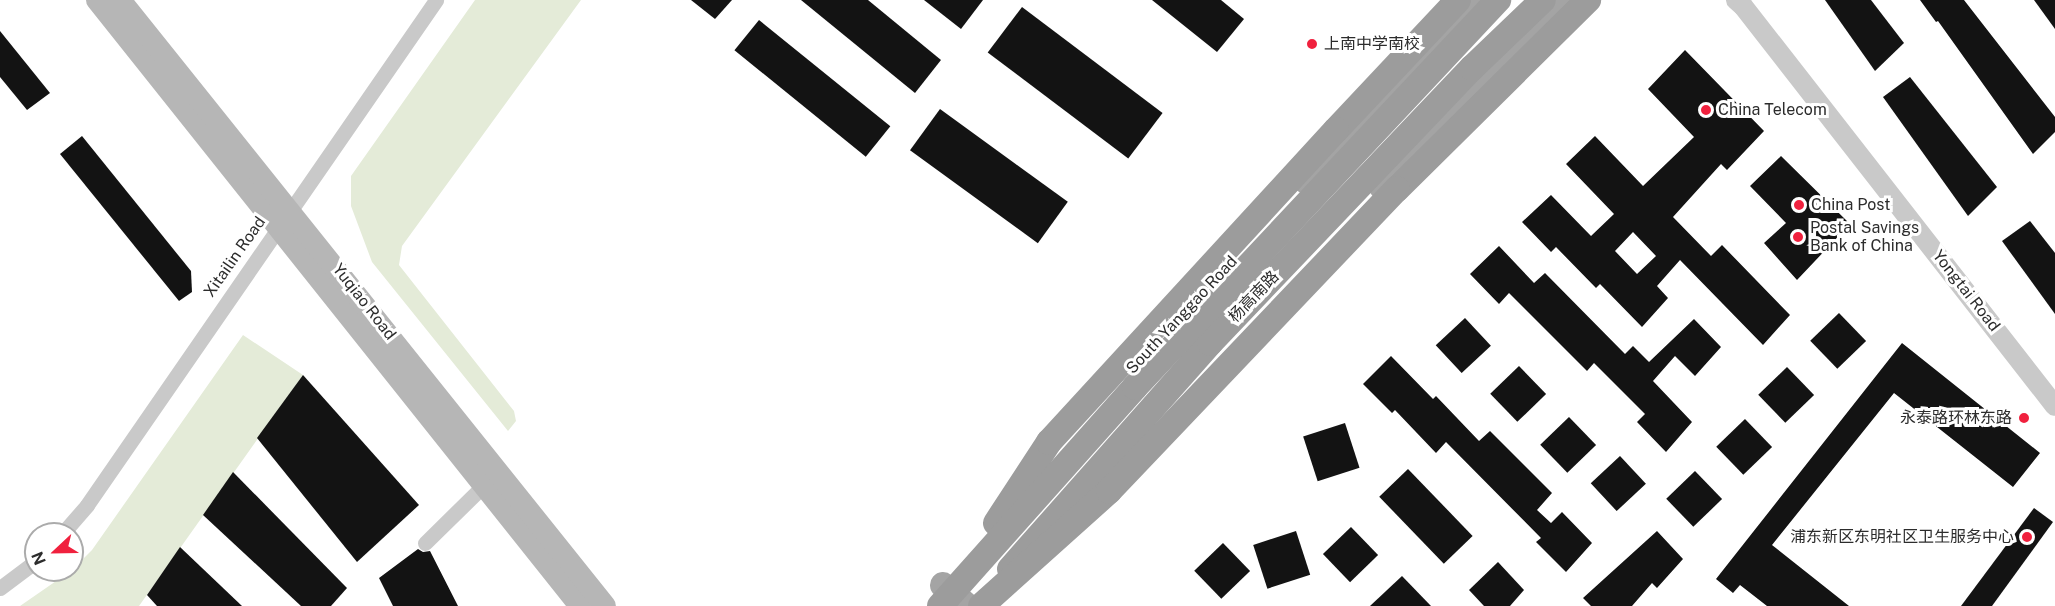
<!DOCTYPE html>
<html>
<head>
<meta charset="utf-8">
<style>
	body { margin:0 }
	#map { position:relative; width:2055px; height:606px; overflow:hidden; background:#fff; font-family:"Public Sans","Noto Sans SC",sans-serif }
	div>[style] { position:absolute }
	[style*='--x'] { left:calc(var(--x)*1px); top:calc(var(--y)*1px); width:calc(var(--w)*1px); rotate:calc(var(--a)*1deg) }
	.green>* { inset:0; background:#e4ebd8 }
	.building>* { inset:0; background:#131313; transform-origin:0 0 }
	.minor>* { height:15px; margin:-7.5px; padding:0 7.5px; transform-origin:7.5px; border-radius:7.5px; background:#c9c9c9 }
	.tertiary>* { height:20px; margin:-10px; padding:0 10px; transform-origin:10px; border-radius:10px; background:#c9c9c9 }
	.secondary>* { height:22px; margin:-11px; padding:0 11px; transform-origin:11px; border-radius:11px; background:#b6b6b6 }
	.primary>* { height:26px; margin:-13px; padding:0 13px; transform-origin:13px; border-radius:13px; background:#a4a4a4 }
	.trunk>* { height:26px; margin:-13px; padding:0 13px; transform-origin:13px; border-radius:13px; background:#9c9c9c }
	.trunk-bridge>* { height:26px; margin:-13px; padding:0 13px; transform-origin:13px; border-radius:13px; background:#9c9c9c }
	.dots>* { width:16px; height:16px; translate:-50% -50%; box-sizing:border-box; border:3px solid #fff; border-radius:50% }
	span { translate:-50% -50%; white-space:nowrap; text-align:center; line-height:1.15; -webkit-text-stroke:6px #fff; paint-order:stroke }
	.poi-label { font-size:16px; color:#2c2c2c }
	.left { translate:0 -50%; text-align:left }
	.right { translate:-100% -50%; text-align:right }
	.street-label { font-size:16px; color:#2c2c2c }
	.north { position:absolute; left:24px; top:522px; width:60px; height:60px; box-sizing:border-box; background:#fff; border:2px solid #ababab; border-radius:50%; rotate:248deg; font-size:16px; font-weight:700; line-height:24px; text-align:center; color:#2c2c2c }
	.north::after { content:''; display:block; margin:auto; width:21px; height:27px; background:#f0213e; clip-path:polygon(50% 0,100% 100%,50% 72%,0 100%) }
</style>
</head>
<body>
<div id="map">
	<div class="green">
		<i style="clip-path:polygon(475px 0,581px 0,402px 246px,399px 265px,514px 411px,516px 421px,508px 431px,372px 262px,351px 206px,351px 176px)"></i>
		<i style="clip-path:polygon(243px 335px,303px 375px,139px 606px,20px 606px,72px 570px,92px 550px)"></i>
	</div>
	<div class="building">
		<i style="clip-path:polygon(691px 0,732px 0,715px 19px)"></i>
		<i style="clip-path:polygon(801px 0,868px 0,941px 60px,915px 93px)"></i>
		<i style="clip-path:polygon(924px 0,983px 0,961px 29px)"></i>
		<i style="clip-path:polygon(1152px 0,1221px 0,1244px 19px,1217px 52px)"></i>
		<i style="clip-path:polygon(1825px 0,1871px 0,1904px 43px,1875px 71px)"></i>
		<i style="clip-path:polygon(1920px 0,1964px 0,2055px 117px,2055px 132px,2033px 154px,1938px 21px,1936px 22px)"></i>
		<i style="clip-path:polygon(2034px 0,2055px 0,2055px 29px)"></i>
		<i style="left:1022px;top:7px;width:176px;height:57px;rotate:37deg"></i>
		<i style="left:759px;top:20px;width:169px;height:39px;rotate:39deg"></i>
		<i style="clip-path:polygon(0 31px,50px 93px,27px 110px,0 77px)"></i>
		<i style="clip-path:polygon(evenodd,1685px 50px,1764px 131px,1727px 170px,1721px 164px,1673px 217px,1711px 256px,1722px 245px,1790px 315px,1763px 345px,1680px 260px,1657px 286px,1668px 298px,1642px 327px,1600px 284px,1596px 288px,1556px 247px,1551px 252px,1522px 222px,1551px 195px,1591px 236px,1614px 214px,1566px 164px,1595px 136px,1643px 186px,1694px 137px,1648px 89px,1685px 50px,1633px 232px,1656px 256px,1637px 274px,1615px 251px,1633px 232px)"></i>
		<i style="clip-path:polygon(1910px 77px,1997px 187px,1968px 216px,1883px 97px)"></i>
		<i style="left:940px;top:109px;width:158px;height:51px;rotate:36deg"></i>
		<i style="clip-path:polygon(82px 136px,191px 271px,192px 292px,179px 301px,60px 154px)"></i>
		<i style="clip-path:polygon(1781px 156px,1850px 224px,1797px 280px,1764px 243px,1786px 223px,1750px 186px)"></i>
		<i style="clip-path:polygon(2030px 221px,2055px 253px,2055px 314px,2002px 241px)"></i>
		<i style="clip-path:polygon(1499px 246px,1534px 283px,1545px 273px,1625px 354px,1633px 346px,1649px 362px,1694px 319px,1721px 347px,1695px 376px,1675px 356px,1653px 381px,1692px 422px,1666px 452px,1637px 422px,1645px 414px,1594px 363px,1587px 371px,1509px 293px,1499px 304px,1470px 274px)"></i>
		<i style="left:1839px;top:313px;width:39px;height:40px;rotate:46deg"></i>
		<i style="left:1465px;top:318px;width:38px;height:40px;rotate:47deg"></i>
		<i style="clip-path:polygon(1902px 343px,2040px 453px,2013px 487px,1894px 393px,1772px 545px,1849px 606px,1767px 606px,1740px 585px,1733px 593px,1716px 579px)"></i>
		<i style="clip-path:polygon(1391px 356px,1433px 399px,1436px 396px,1479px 441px,1490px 431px,1552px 493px,1537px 510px,1551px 523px,1562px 512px,1592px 543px,1566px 572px,1536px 542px,1541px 538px,1446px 442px,1436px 453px,1395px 410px,1392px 413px,1363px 384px)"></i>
		<i style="left:1519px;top:366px;width:39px;height:40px;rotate:46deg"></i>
		<i style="left:1787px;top:367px;width:39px;height:40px;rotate:46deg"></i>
		<i style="clip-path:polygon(303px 375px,419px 505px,357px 562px,257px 438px)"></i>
		<i style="left:1569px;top:417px;width:39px;height:40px;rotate:46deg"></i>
		<i style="left:1745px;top:419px;width:39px;height:40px;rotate:46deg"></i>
		<i style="left:1345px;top:423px;width:47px;height:44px;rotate:72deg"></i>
		<i style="left:1620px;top:456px;width:38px;height:40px;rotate:47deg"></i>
		<i style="left:1408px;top:469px;width:93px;height:40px;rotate:46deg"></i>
		<i style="left:1695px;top:471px;width:39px;height:40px;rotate:46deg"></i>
		<i style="clip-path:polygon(233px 472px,347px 588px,331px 606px,301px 606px,203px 515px)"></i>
		<i style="clip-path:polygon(2034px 508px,2053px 522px,1992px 606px,1961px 606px)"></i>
		<i style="left:1351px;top:527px;width:39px;height:39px;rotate:46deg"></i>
		<i style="left:1296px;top:531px;width:46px;height:45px;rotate:72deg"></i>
		<i style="clip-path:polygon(1657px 531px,1683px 559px,1657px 588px,1652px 583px,1632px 606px,1591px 606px,1583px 598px)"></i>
		<i style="left:1223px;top:543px;width:39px;height:40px;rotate:46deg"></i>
		<i style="clip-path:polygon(180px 547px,242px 606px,157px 606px,147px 595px)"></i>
		<i style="clip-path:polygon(418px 549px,423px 552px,430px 551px,458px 606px,393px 606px,379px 578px)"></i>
		<i style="clip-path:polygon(1498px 562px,1524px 590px,1510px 606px,1484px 606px,1469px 590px)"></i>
		<i style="clip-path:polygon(1402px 576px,1431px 606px,1370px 606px)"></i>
	</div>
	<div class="minor">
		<i style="--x:62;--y:534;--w:38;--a:-49"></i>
		<i style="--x:87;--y:505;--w:614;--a:-55.35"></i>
		<i style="--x:425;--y:543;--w:84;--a:-44.5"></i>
		<i style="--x:0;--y:588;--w:45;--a:-36.9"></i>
	</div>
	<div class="tertiary">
		<i style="--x:1736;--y:0;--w:9;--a:41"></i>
		<i style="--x:1743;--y:6;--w:507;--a:52.05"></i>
	</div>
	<div class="secondary">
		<i style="--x:97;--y:0;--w:775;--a:51.44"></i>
		<i style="--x:120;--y:0;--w:776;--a:51.33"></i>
	</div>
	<div class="primary">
		<i style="--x:1306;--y:181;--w:248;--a:-47"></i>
		<i style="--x:1382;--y:187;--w:261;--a:-45.8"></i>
		<i style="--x:943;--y:585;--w:32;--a:41"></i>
	</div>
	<div class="trunk">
		<i style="--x:1336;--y:130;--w:178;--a:-46.8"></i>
		<i style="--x:1397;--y:189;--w:269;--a:-44.7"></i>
		<i style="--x:1010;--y:569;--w:302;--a:-48.5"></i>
		<i style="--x:1210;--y:343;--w:380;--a:-46.4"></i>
		<i style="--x:1472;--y:68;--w:98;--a:-43.8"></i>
	</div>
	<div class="trunk-bridge">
		<i style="--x:996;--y:523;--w:97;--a:-56.8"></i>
		<i style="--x:1049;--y:442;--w:424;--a:-47.4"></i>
		<i style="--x:940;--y:606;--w:293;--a:-48.3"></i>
		<i style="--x:1135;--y:387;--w:531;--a:-46.83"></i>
		<i style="--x:981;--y:606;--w:172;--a:-41.9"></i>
		<i style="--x:1109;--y:491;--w:417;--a:-46.4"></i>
	</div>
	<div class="dots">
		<i style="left:1312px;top:44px;background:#f0213e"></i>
		<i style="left:1706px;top:110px;background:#f0213e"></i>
		<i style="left:1799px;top:205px;background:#f0213e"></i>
		<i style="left:1798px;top:237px;background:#f0213e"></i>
		<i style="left:2024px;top:418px;background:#f0213e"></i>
		<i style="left:2027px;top:537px;background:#f0213e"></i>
	</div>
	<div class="poi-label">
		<span class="left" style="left:1324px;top:44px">上南中学南校</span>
		<span class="left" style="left:1718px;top:110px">China Telecom</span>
		<span class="left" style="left:1811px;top:205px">China Post</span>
		<span class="left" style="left:1810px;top:237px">Postal Savings<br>Bank of China</span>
		<span class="right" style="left:2012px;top:418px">永泰路环林东路</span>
		<span class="right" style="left:2014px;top:537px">浦东新区东明社区卫生服务中心</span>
	</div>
	<div class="street-label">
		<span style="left:235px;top:257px;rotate:-55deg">Xitailin Road</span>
		<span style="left:1966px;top:291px;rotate:52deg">Yongtai Road</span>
		<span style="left:1254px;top:297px;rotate:-46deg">杨高南路</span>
		<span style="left:364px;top:302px;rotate:52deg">Yuqiao Road</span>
		<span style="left:1182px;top:315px;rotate:-47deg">South Yanggao Road</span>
	</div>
	<div class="north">N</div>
</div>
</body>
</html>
